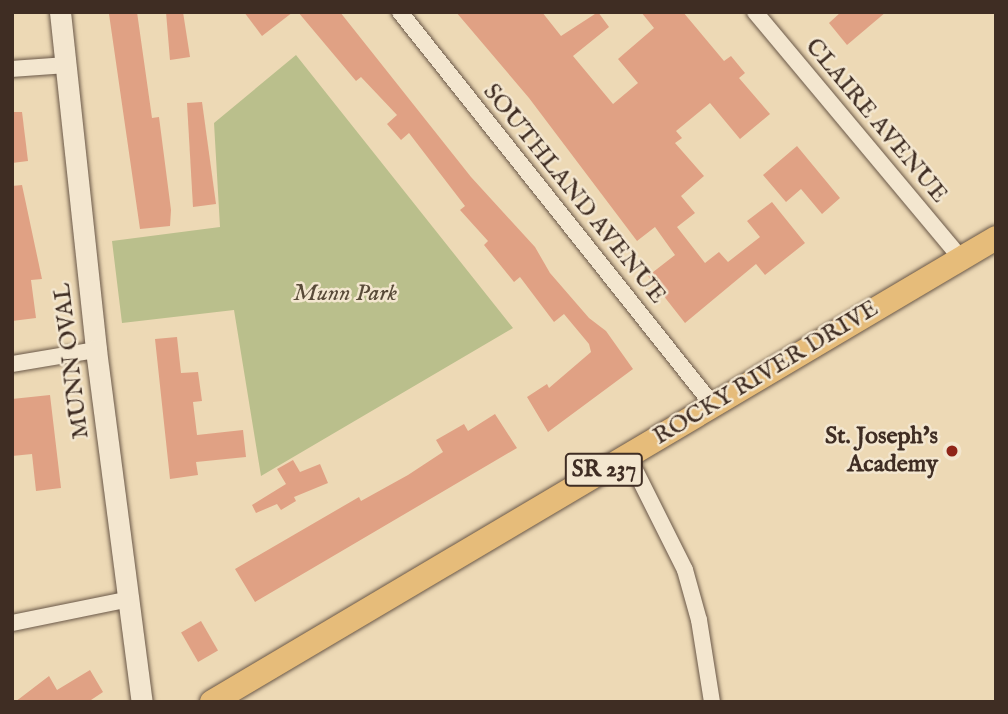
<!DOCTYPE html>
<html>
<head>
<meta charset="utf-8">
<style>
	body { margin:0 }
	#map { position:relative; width:1008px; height:714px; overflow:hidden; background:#edd9b5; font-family:"IM FELL English",serif }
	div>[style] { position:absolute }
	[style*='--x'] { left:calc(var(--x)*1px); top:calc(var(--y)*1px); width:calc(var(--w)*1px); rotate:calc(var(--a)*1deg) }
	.green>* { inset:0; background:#babf8c }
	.building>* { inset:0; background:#e0a184; transform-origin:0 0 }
	.roads { filter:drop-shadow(0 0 2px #6a5848) drop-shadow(0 0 2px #6a5848) }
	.street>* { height:16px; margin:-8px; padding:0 8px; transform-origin:8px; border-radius:8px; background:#f3e6cf }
	.secondary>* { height:21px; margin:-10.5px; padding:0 10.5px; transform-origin:10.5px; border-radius:10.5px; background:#f3e6cf }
	.primary>* { height:24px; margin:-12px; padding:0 12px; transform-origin:12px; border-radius:12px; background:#e6bc7a }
	.dots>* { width:19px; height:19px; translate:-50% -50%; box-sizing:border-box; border:4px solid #f3e6cf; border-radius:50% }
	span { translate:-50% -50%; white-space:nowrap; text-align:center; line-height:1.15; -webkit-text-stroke:5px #f3e6cf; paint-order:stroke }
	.shield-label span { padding:2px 5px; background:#f3e6cf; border:2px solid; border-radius:5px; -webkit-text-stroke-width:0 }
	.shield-label { font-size:23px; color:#3f2d23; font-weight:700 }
	.street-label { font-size:24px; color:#3f2d23 }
	.park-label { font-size:24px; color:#584a38; font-style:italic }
	.poi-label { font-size:24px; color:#3f2d23; font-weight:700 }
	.right { translate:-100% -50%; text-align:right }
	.frame { position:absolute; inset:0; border:14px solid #3f2d23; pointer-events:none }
</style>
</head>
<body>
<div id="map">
	<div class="green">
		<i style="clip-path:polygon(296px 55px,513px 328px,261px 476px,234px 310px,122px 323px,112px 241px,220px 227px,214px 123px)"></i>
	</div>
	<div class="building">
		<i style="clip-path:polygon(137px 12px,152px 118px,159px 117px,171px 210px,170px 226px,140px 229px,109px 14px)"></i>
		<i style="clip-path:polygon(166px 12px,183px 12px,190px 57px,170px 60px)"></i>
		<i style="clip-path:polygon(244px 12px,293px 12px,262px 36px)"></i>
		<i style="clip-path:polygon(298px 12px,340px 12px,471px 177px,535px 247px,550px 273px,589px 318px,606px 331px,633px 369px,548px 432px,527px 397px,547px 384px,549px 388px,591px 352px,589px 344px,564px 314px,554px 322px,520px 277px,514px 282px,484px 245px,488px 241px,460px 210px,465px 206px,409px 133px,401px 140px,387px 124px,397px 115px,361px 77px,356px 81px)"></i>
		<i style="clip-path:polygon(456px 12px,542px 12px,561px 36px,598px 12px,609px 27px,573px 56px,613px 104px,638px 83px,618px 59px,654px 28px,641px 12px,683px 12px,724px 61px,731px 56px,745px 73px,739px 78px,770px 114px,740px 139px,710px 103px,676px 131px,682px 138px,675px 143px,704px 176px,681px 196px,695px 213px,677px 227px,705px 263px,719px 252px,728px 262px,760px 237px,747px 221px,772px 202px,805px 243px,765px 275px,756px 264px,685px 323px,648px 276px,675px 255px,655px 227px,637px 241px,529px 98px)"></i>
		<i style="clip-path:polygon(841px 12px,886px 12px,847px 45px,829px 23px)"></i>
		<i style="clip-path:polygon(202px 102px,216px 204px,193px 207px,187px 103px)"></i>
		<i style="clip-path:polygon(12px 112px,22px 112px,28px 161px,12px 163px)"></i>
		<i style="clip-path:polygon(797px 146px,840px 198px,822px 214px,801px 189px,786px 202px,763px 175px)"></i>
		<i style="clip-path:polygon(22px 185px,42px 279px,31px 280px,36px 318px,12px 321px,12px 186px)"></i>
		<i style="clip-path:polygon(177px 337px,181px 373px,198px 372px,202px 401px,193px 402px,197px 435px,243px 430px,246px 457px,196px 462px,198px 475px,170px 479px,155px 339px)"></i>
		<i style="clip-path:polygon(50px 395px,61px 488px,36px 491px,32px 454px,12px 456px,12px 399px)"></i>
		<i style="clip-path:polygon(495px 414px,517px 448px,255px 602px,235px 569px,359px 497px,361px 501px,408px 475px,443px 452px,436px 440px,464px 424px,468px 431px)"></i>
		<i style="clip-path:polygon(293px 460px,300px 472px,320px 464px,328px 483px,294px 497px,296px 501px,281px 510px,277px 504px,256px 513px,252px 505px,286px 484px,277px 469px)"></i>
		<i style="left:201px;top:621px;width:34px;height:23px;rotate:60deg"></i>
		<i style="clip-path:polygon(90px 670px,103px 692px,88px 702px,15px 702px,49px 676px,57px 690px)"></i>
	</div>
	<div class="roads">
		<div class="street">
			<i style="--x:400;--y:12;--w:501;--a:51.48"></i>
			<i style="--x:755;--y:12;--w:321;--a:50.1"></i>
			<i style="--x:12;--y:69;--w:54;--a:-4.2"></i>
			<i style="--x:12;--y:364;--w:85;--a:-9.5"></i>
			<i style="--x:628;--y:456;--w:127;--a:63.4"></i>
			<i style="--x:685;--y:570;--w:52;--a:74.4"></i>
			<i style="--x:699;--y:620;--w:83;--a:81"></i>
			<i style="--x:12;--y:623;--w:120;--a:-11.5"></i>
		</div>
		<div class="secondary">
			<i style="--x:60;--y:12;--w:340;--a:83.9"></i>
			<i style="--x:96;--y:350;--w:355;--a:82.6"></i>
		</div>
		<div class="primary">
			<i style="--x:212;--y:702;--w:911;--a:-30.62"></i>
		</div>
	</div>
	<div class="dots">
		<i style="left:952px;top:451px;background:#8f2418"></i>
	</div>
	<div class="shield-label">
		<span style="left:604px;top:470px">SR 237</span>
	</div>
	<div class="street-label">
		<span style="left:876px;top:121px;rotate:50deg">CLAIRE AVENUE</span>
		<span style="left:574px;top:194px;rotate:51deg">SOUTHLAND AVENUE</span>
		<span style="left:72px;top:361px;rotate:-97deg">MUNN OVAL</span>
		<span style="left:766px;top:373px;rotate:-31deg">ROCKY RIVER DRIVE</span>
	</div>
	<div class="park-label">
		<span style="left:345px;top:294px">Munn Park</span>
	</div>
	<div class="poi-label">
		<span class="right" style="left:938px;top:451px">St. Joseph's<br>Academy</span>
	</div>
	<div class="frame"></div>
</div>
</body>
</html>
